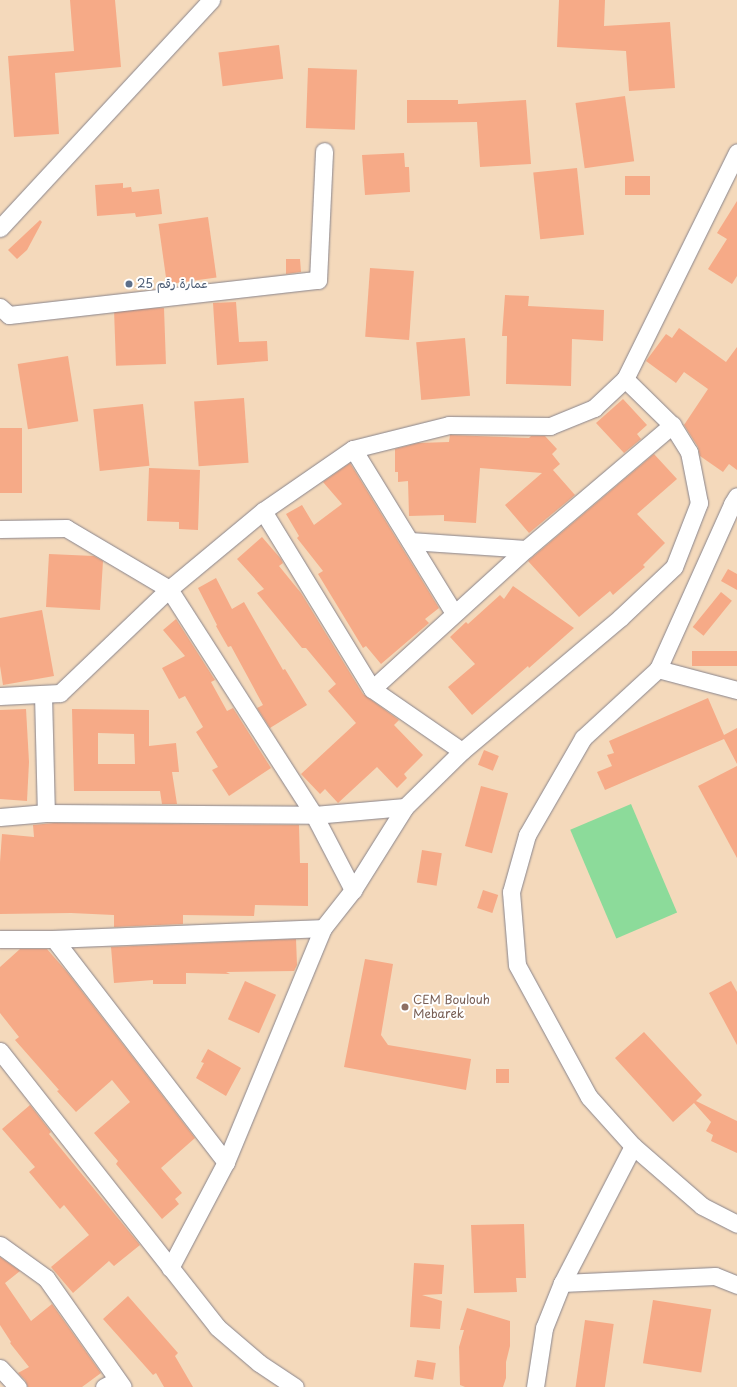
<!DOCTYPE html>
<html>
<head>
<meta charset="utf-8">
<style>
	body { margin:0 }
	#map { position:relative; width:737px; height:1387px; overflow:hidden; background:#f4d9bb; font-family:"Playpen Sans","Playpen Sans Arabic",sans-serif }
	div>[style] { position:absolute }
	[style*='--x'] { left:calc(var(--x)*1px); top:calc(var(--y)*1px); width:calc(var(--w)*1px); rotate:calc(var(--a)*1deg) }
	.green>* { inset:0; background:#8cdb9a; transform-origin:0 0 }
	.building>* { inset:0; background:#f6aa87; transform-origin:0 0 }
	.roads { filter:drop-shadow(0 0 1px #88848c) drop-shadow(0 0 1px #88848c) }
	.minor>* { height:17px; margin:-8.5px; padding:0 8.5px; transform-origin:8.5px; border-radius:8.5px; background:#fff }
	.dots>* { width:11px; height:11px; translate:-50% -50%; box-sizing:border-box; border:2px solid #fff; border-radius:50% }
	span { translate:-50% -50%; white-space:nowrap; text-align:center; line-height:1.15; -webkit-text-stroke:4px #fff; paint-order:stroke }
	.service-label { font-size:12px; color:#4e5e75 }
	.left { translate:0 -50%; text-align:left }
	.education-label { font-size:12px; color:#785e54 }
</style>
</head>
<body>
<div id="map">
	<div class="green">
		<i style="left:631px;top:804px;width:118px;height:66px;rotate:67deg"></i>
	</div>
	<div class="building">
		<i style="clip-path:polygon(70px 0,115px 0,121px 67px,55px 73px,59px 134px,14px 137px,8px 56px,74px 51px)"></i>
		<i style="clip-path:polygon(559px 0,605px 0,604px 26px,670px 22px,675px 88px,629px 91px,626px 51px,557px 47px)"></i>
		<i style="left:279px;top:45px;width:34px;height:61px;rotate:83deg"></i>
		<i style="left:308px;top:68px;width:49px;height:60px;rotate:2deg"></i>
		<i style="left:625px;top:96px;width:66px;height:50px;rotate:82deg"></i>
		<i style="clip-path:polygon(407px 100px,458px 100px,458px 104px,526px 100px,531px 164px,480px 167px,477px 122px,407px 123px)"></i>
		<i style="clip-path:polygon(404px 153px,405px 167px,409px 167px,410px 192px,365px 195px,362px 155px)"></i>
		<i style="left:577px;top:168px;width:67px;height:44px;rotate:84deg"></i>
		<i style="left:625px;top:176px;width:25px;height:19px"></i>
		<i style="clip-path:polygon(123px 183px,123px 188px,131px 187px,132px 192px,159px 189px,162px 214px,136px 217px,135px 213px,97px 216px,95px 185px)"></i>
		<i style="clip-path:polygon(737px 201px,737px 276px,732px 284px,708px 269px,727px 239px,717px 233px)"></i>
		<i style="left:208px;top:217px;width:61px;height:50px;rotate:82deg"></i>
		<i style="clip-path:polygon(40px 220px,42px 222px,27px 250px,17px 259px,8px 250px)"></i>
		<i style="clip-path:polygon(286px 259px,300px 259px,301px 272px,286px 274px)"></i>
		<i style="left:370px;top:268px;width:44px;height:69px;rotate:4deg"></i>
		<i style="clip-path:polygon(505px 295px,529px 296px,528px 306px,604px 310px,603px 341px,572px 339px,571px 386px,506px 384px,507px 336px,502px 336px)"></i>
		<i style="clip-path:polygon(236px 302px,239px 342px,267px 341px,268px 361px,217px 365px,213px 303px)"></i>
		<i style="left:164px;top:308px;width:56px;height:50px;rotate:88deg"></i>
		<i style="clip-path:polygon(679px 328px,726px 362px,737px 347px,737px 470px,729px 464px,723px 472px,700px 456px,698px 447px,684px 425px,708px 389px,684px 372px,676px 383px,646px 361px,666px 334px,672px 338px)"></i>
		<i style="left:465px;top:338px;width:58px;height:49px;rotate:85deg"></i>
		<i style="left:68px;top:356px;width:66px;height:51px;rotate:81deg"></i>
		<i style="left:244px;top:398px;width:65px;height:50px;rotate:86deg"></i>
		<i style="clip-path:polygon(623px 399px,647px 425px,637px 434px,641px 439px,624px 453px,596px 423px)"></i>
		<i style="left:143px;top:404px;width:62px;height:50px;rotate:84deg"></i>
		<i style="left:0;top:428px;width:22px;height:65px"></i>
		<i style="clip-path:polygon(450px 435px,529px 438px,531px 436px,545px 436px,557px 449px,552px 454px,560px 464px,553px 470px,575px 495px,529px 533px,505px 505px,542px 473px,480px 468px,476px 523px,444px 521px,444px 515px,409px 516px,408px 481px,398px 482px,398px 472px,395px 472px,395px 449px,418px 443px,449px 442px)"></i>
		<i style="clip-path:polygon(654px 454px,677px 479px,637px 514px,665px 543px,643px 565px,645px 567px,613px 595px,610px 591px,579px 617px,528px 561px)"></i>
		<i style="clip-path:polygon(350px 463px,439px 608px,425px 619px,429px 623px,381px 664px,366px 646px,363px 648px,318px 574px,323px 571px,297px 538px,299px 536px,286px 514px,302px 505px,314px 525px,342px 504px,323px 482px)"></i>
		<i style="clip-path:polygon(149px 468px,200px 470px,198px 530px,179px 529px,179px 522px,147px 521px)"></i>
		<i style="clip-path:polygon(262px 537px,281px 559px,283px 563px,279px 566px,301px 593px,363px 694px,399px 720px,394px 725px,423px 755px,404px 774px,407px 778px,397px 788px,377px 767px,338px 803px,325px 789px,320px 794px,301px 774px,356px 723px,328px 691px,336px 684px,306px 648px,302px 648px,257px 593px,264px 589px,237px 559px)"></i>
		<i style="clip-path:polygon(49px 554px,94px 556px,103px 561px,100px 610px,46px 607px)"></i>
		<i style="clip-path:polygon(728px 569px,737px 574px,737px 590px,721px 581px)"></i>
		<i style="clip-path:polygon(216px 578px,232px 609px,244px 602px,283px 670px,285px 669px,307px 705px,270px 728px,257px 708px,263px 705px,231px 646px,228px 647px,216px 626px,217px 625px,198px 588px)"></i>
		<i style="clip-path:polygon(513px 586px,574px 628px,529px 668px,528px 666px,472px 715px,448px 687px,475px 664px,450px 637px,466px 622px,468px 624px,500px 595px,504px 599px)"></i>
		<i style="left:721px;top:592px;width:14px;height:45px;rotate:39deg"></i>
		<i style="clip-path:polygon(42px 610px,54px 676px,3px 685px,0 666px,0 618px)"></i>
		<i style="clip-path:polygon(176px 619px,213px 677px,215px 680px,211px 682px,227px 711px,233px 708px,271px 768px,229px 796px,212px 770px,218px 767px,196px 732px,203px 727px,185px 696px,179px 699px,162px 668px,185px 656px,163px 630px)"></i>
		<i style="left:692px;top:651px;width:45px;height:15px"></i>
		<i style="clip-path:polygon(708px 698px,724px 735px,737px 728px,737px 764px,724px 739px,605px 790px,597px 772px,612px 766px,607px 755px,614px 753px,609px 741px)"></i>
		<i style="clip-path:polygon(26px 709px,29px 762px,27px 801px,0 799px,0 710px)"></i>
		<i style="clip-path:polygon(evenodd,72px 709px,149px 710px,149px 746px,176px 743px,179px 772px,172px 772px,177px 804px,162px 804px,160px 791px,74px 791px,72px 709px,98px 733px,134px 734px,135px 764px,98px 764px,98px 733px)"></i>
		<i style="left:484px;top:750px;width:16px;height:16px;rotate:22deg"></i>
		<i style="clip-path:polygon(737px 766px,737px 858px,698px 786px)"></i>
		<i style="left:481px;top:786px;width:28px;height:62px;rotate:15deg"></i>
		<i style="clip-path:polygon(54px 823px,299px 825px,300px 863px,308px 863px,308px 906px,255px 905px,254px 916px,183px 915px,183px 924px,114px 927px,114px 915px,71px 913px,0 914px,0 862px,2px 834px,34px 837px,33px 825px)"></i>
		<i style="left:422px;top:850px;width:20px;height:33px;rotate:9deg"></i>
		<i style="left:483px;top:890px;width:16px;height:19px;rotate:18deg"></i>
		<i style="clip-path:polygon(296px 939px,297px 965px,294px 971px,226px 972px,230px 974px,186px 973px,186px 984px,153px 984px,153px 980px,114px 983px,111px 947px)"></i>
		<i style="clip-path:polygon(20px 949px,47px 949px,67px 972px,195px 1138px,161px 1168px,182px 1193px,175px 1199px,179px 1204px,162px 1219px,116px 1164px,118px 1161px,94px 1133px,130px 1102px,112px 1080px,76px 1112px,57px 1091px,59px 1090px,15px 1040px,19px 1037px,0 1013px,0 967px)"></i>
		<i style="clip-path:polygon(365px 959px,393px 964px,381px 1035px,388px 1045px,471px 1059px,466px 1090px,344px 1067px)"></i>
		<i style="left:245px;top:981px;width:34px;height:42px;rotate:24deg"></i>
		<i style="clip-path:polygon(731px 981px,737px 992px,737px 1045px,709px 993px)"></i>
		<i style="clip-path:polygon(644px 1032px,702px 1095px,696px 1101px,737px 1121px,737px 1153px,711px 1141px,713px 1135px,706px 1131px,711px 1122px,694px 1103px,673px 1122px,615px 1058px)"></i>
		<i style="clip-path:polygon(208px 1049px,241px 1068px,226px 1096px,196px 1078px,204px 1063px,201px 1062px)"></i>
		<i style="left:496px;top:1069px;width:13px;height:14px"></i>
		<i style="clip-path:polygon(30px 1105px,51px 1132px,49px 1134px,140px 1245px,114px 1266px,109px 1261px,73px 1293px,51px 1267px,89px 1235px,64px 1205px,60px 1209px,29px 1172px,35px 1167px,2px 1129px)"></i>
		<i style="clip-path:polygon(524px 1224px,526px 1278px,516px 1278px,517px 1292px,474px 1293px,471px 1225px)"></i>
		<i style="clip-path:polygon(0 1257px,20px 1271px,5px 1283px,31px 1321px,52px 1304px,101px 1373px,82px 1387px,28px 1387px,25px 1380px,18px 1373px,29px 1367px,10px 1343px,11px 1342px,0 1325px)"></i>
		<i style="clip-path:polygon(414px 1263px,444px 1265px,442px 1294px,422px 1295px,442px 1301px,440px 1329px,410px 1327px)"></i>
		<i style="clip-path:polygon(128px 1296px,178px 1353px,175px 1356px,193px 1387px,164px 1387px,156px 1373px,153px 1375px,103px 1319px)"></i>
		<i style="left:653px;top:1300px;width:59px;height:64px;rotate:9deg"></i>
		<i style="clip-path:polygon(467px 1308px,510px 1321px,510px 1346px,506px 1362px,506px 1378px,503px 1387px,465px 1387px,460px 1385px,459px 1347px,464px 1330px,460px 1330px)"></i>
		<i style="left:585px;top:1320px;width:29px;height:68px;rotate:8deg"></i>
		<i style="left:417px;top:1360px;width:19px;height:17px;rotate:9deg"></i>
	</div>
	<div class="roads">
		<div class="minor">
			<i style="--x:0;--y:228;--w:311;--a:-47.2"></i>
			<i style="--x:0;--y:307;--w:12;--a:42"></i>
			<i style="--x:9;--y:315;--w:311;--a:-6.5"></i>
			<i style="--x:318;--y:280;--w:129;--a:-87.3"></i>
			<i style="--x:353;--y:449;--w:193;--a:58.4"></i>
			<i style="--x:263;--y:511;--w:209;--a:58.5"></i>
			<i style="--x:372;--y:689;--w:109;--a:34.6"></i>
			<i style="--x:0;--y:529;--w:66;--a:-0.9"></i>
			<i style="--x:66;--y:528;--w:120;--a:30.6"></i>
			<i style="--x:169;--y:589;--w:269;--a:57.3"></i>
			<i style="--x:314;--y:815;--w:85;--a:62.5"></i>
			<i style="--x:410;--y:541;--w:116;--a:3.9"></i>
			<i style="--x:658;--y:669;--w:181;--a:-65.8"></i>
			<i style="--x:732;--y:504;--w:9;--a:-58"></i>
			<i style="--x:372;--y:689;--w:208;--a:-42.3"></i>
			<i style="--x:526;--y:549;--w:192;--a:-40.3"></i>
			<i style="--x:737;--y:690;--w:82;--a:-165.1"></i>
			<i style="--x:658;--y:669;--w:102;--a:137.4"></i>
			<i style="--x:583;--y:738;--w:112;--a:120"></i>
			<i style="--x:527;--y:835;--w:59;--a:105.7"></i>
			<i style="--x:511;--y:892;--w:73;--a:85.3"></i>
			<i style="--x:517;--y:965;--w:150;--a:61.4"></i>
			<i style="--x:589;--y:1097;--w:66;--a:48.1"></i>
			<i style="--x:633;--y:1146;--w:91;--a:41"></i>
			<i style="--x:702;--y:1206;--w:39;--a:27"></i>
			<i style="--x:43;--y:694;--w:119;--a:88.6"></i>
			<i style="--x:0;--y:696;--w:60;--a:-2.9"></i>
			<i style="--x:60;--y:693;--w:151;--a:-43.7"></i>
			<i style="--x:169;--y:589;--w:122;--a:-39.7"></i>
			<i style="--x:263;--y:511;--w:109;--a:-34.6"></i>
			<i style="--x:353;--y:449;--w:99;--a:-14"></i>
			<i style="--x:449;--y:425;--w:101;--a:0.6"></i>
			<i style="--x:550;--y:426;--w:48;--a:-22.2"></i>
			<i style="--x:594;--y:408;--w:42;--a:-43.1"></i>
			<i style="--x:625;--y:379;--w:253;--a:-63.7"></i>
			<i style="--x:0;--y:817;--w:46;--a:-5"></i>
			<i style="--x:46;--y:813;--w:268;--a:0.4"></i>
			<i style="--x:314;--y:815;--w:91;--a:-5"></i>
			<i style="--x:0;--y:939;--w:54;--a:0"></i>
			<i style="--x:54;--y:939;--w:269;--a:-2.3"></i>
			<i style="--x:54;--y:939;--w:282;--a:52.4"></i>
			<i style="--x:0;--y:1051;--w:351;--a:51.8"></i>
			<i style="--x:217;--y:1327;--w:55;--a:40.6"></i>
			<i style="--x:259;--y:1363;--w:43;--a:33.7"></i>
			<i style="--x:0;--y:1245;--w:57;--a:35.7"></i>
			<i style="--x:46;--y:1278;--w:133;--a:54.8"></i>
			<i style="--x:170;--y:1268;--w:120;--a:-62.2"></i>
			<i style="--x:226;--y:1162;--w:253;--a:-67.5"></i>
			<i style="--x:323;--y:928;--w:48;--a:-51.7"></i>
			<i style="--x:353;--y:890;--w:98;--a:-57.9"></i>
			<i style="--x:405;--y:807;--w:80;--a:-44.5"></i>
			<i style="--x:462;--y:751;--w:207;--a:-40.1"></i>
			<i style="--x:620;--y:618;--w:74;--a:-43.4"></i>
			<i style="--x:674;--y:567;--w:69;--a:-68.7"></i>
			<i style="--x:699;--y:503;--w:52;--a:-101.1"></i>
			<i style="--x:689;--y:452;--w:32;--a:-122"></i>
			<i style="--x:672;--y:425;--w:66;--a:-135.6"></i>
			<i style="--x:562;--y:1283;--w:153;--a:-2.6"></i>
			<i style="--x:715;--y:1276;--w:24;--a:22"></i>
			<i style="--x:0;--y:1368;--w:26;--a:47"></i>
			<i style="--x:104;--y:1387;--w:15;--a:-28"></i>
			<i style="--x:535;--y:1387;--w:60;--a:-81.3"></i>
			<i style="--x:544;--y:1328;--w:48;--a:-68.2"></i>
			<i style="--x:562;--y:1283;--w:154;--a:-62.6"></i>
		</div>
	</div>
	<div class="dots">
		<i style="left:129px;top:284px;background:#5c6f8a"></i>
		<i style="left:405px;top:1007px;background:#8d6e63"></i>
	</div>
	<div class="service-label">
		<span class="left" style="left:137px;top:284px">عمارة رقم 25</span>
	</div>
	<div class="education-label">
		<span class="left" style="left:413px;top:1007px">CEM Boulouh<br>Mebarek</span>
	</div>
</div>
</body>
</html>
